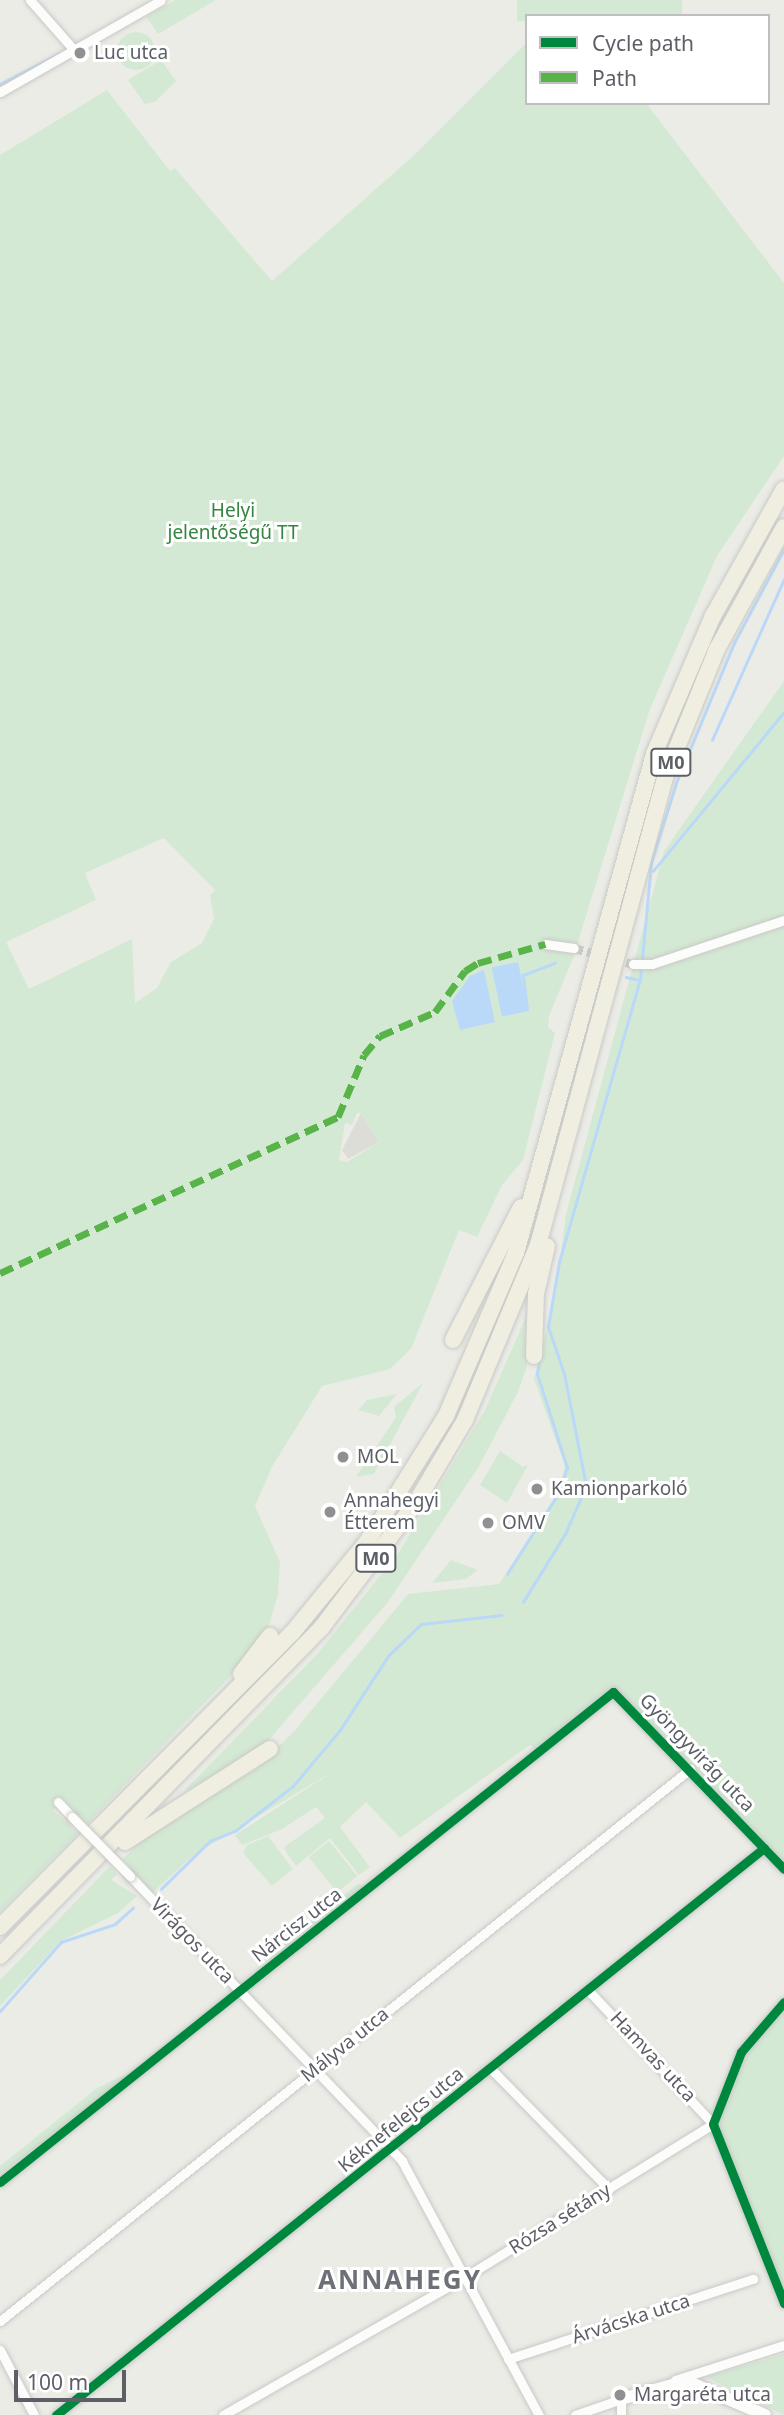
<!DOCTYPE html>
<html>
<head>
<meta charset="utf-8">
<style>
	body { margin:0 }
	#map { position:relative; width:784px; height:2415px; overflow:hidden; background:#ecece7; font-family:"Noto Sans",sans-serif }
	div>[style] { position:absolute }
	[style*='--x'] { left:calc(var(--x)*1px); top:calc(var(--y)*1px); width:calc(var(--w)*1px); rotate:calc(var(--a)*1deg) }
	.industrial>* { inset:0; background:#ddddd8 }
	.green>* { inset:0; background:#d4e9d4; transform-origin:0 0 }
	.round { border-radius:50% }
	.water>* { inset:0; background:#bad8f8; transform-origin:0 0 }
	.stream>* { height:2.5px; margin:-1.25px; padding:0 1.25px; transform-origin:1.25px; border-radius:1.25px; background:#bad8f8 }
	.street-tunnel>* { height:9px; margin-top:-4.5px; transform-origin:0; background:repeating-linear-gradient(90deg,#c8c9c6 0 9px,transparent 0 13.5px) }
	.roads { filter:drop-shadow(0 0 2px #c8c9c7) drop-shadow(0 0 2px #c8c9c7) }
	.street>* { height:9px; margin:-4.5px; padding:0 4.5px; transform-origin:4.5px; border-radius:4.5px; background:#fcfcfb }
	.secondary>* { height:12px; margin:-6px; padding:0 6px; transform-origin:6px; border-radius:6px; background:#fcfcfb }
	.highway>* { height:16px; margin:-8px; padding:0 8px; transform-origin:8px; border-radius:8px; background:#efeee1 }
	.bridges { filter:drop-shadow(0 0 2px #c8c9c7) drop-shadow(0 0 2px #c8c9c7) }
	.street-bridge>* { height:9px; margin:-4.5px; padding:0 4.5px; transform-origin:4.5px; border-radius:4.5px; background:#fcfcfb }
	.quiet>* { height:7px; margin-top:-3.5px; transform-origin:0; background:repeating-linear-gradient(90deg,#58b448 0 14px,transparent 0 21px) }
	.cycleway>* { height:9px; margin:-4.5px; padding:0 4.5px; transform-origin:4.5px; border-radius:4.5px; background:#00873e }
	.dots>* { width:19px; height:19px; translate:-50% -50%; box-sizing:border-box; border:4px solid #fff; border-radius:50% }
	span { translate:-50% -50%; white-space:nowrap; text-align:center; line-height:1.15; -webkit-text-stroke:6px #fff; paint-order:stroke }
	.shield-label span { padding:2px 5px; background:#fff; border:2px solid; border-radius:5px; -webkit-text-stroke-width:0 }
	.shield-label { font-size:18px; color:#5c5f65; font-weight:700 }
	.poi-label { font-size:19px; color:#5c5f65 }
	.left { translate:0 -50%; text-align:left }
	.park-label { font-size:19px; color:#33853f }
	.street-label { font-size:19px; color:#5c5f65 }
	.district-label { font-size:26px; color:#6d7177; font-weight:700; letter-spacing:2px }
	.legend { position:absolute; left:525px; top:14px; width:245px; height:91px; box-sizing:border-box; background:#fff; border:2px solid #bebfc1; margin:0; padding:9px 12px; list-style:none; font-size:21px; color:#5c5f65 }
	.legend li { display:flex; align-items:center; gap:14px; height:35px }
	.legend b { width:35px; border:2px solid #bebfc1 }
	.scale { position:absolute; left:14px; top:2370px; width:112px; height:32px; box-sizing:border-box; border:4px solid #5c5f65; border-top:0; padding-left:9px; font-size:21px; line-height:24px; white-space:nowrap; color:#5c5f65; -webkit-text-stroke:5px #fff; paint-order:stroke }
</style>
</head>
<body>
<div id="map">
	<div class="industrial">
		<i style="clip-path:polygon(361px 1113px,379px 1142px,348px 1159px,342px 1150px)"></i>
	</div>
	<div class="green">
		<i style="clip-path:polygon(175px 0,216px 0,158px 34px,146px 17px)"></i>
		<i style="left:517px;top:0;width:165px;height:21px"></i>
		<i class="round" style="left:117px;top:32px;width:38px;height:38px"></i>
		<i style="clip-path:polygon(evenodd,527px 42px,527px 103px,646px 103px,784px 283px,784px 456px,717px 556px,650px 709px,573px 958px,549px 1016px,548px 1027px,555px 1033px,523px 1160px,502px 1185px,477px 1237px,459px 1230px,411px 1349px,390px 1369px,322px 1386px,272px 1467px,255px 1506px,280px 1562px,278px 1595px,268px 1628px,247px 1659px,87px 1824px,63px 1799px,53px 1810px,78px 1833px,0 1912px,0 155px,107px 90px,170px 171px,175px 168px,272px 281px,413px 156px,527px 42px,164px 838px,215px 890px,210px 895px,214px 919px,202px 943px,171px 962px,157px 988px,135px 1003px,132px 939px,29px 989px,6px 942px,96px 900px,85px 873px,164px 838px,527px 42px,357px 1113px,361px 1113px,379px 1142px,347px 1162px,339px 1160px,345px 1123px,352px 1125px,357px 1113px)"></i>
		<i style="clip-path:polygon(161px 60px,176px 81px,155px 102px,145px 104px,128px 80px)"></i>
		<i style="clip-path:polygon(784px 681px,784px 1869px,613px 1692px,607px 1700px,602px 1694px,536px 1749px,530px 1745px,400px 1838px,366px 1802px,340px 1827px,370px 1867px,359px 1875px,330px 1838px,296px 1866px,286px 1852px,284px 1847px,325px 1818px,316px 1807px,282px 1829px,242px 1845px,235px 1835px,337px 1769px,195px 1854px,152px 1893px,123px 1859px,156px 1827px,255px 1770px,295px 1730px,408px 1594px,499px 1584px,558px 1493px,565px 1466px,534px 1379px,556px 1293px,566px 1214px,664px 851px)"></i>
		<i style="clip-path:polygon(526px 1317px,527px 1366px,518px 1392px,478px 1468px,388px 1602px,254px 1757px,184px 1791px,318px 1653px,399px 1552px,484px 1412px)"></i>
		<i style="clip-path:polygon(423px 1383px,374px 1474px,356px 1477px,396px 1417px,394px 1407px)"></i>
		<i style="clip-path:polygon(397px 1394px,379px 1416px,358px 1410px,367px 1400px)"></i>
		<i style="clip-path:polygon(500px 1451px,523px 1467px,528px 1465px,507px 1503px,480px 1485px)"></i>
		<i style="clip-path:polygon(451px 1560px,478px 1570px,466px 1579px,432px 1583px)"></i>
		<i style="clip-path:polygon(268px 1836px,293px 1869px,272px 1886px,243px 1853px,247px 1845px)"></i>
		<i style="left:329px;top:1841px;width:45px;height:26px;rotate:51deg"></i>
		<i style="clip-path:polygon(110px 1866px,117px 1874px,111px 1880px,137px 1896px,118px 1913px,61px 1941px,0 2006px,0 1980px)"></i>
		<i style="clip-path:polygon(359px 1883px,365px 1889px,272px 1963px,267px 1957px,279px 1946px)"></i>
		<i style="clip-path:polygon(784px 2002px,784px 2295px,713px 2124px,741px 2052px)"></i>
		<i style="clip-path:polygon(124px 2075px,127px 2077px,0 2174px,0 2166px,97px 2088px)"></i>
		<i style="clip-path:polygon(784px 2354px,784px 2415px,706px 2377px)"></i>
	</div>
	<div class="water">
		<i style="left:518px;top:962px;width:50px;height:27px;rotate:78deg"></i>
		<i style="clip-path:polygon(484px 970px,495px 1022px,460px 1030px,452px 1001px,470px 976px)"></i>
	</div>
	<div class="stream">
		<i style="--x:0;--y:84;--w:68;--a:-27.3"></i>
		<i style="--x:712;--y:740;--w:176;--a:-65.9"></i>
		<i style="--x:653;--y:871;--w:206;--a:-50.5"></i>
		<i style="--x:626;--y:977;--w:14;--a:12"></i>
		<i style="--x:640;--y:980;--w:118;--a:-84.6"></i>
		<i style="--x:651;--y:863;--w:84;--a:-72.6"></i>
		<i style="--x:676;--y:783;--w:152;--a:-67.5"></i>
		<i style="--x:734;--y:643;--w:106;--a:-62"></i>
		<i style="--x:527;--y:1009;--w:34;--a:-97"></i>
		<i style="--x:523;--y:975;--w:34;--a:-21"></i>
		<i style="--x:507;--y:1574;--w:95;--a:-57.5"></i>
		<i style="--x:558;--y:1494;--w:28;--a:-71"></i>
		<i style="--x:567;--y:1468;--w:99;--a:-107.7"></i>
		<i style="--x:537;--y:1374;--w:13;--a:-81"></i>
		<i style="--x:523;--y:1602;--w:80;--a:-58.3"></i>
		<i style="--x:565;--y:1534;--w:52;--a:-66.4"></i>
		<i style="--x:586;--y:1486;--w:114;--a:-101.1"></i>
		<i style="--x:564;--y:1374;--w:50;--a:-108.8"></i>
		<i style="--x:548;--y:1327;--w:66;--a:-80.4"></i>
		<i style="--x:559;--y:1262;--w:293;--a:-74"></i>
		<i style="--x:161;--y:1889;--w:69;--a:-44.4"></i>
		<i style="--x:210;--y:1841;--w:27;--a:-22"></i>
		<i style="--x:235;--y:1831;--w:73;--a:-37.8"></i>
		<i style="--x:293;--y:1786;--w:73;--a:-50"></i>
		<i style="--x:340;--y:1730;--w:88;--a:-57"></i>
		<i style="--x:388;--y:1656;--w:46;--a:-44.1"></i>
		<i style="--x:421;--y:1624;--w:81;--a:-6.3"></i>
		<i style="--x:0;--y:2011;--w:92;--a:-48.5"></i>
		<i style="--x:61;--y:1942;--w:57;--a:-18.4"></i>
		<i style="--x:115;--y:1924;--w:24;--a:-42"></i>
	</div>
	<div class="street-tunnel">
		<i style="--x:574;--y:948;--w:61;--a:15.2"></i>
	</div>
	<div class="roads">
		<div class="street">
			<i style="--x:30;--y:0;--w:68;--a:48.6"></i>
			<i style="--x:0;--y:92;--w:185;--a:-29.7"></i>
			<i style="--x:545;--y:944;--w:29;--a:8"></i>
			<i style="--x:633;--y:964;--w:19;--a:0"></i>
			<i style="--x:652;--y:964;--w:139;--a:-18.4"></i>
			<i style="--x:58;--y:1802;--w:21;--a:47"></i>
			<i style="--x:130;--y:1876;--w:394;--a:46.3"></i>
			<i style="--x:402;--y:2161;--w:289;--a:61.7"></i>
			<i style="--x:784;--y:2002;--w:66;--a:130.7"></i>
			<i style="--x:741;--y:2052;--w:77;--a:111.3"></i>
			<i style="--x:713;--y:2124;--w:193;--a:68.4"></i>
			<i style="--x:492;--y:2070;--w:167;--a:45.5"></i>
			<i style="--x:0;--y:2182;--w:785;--a:-38.64"></i>
			<i style="--x:613;--y:1692;--w:246;--a:46"></i>
			<i style="--x:0;--y:2321;--w:884;--a:-38.66"></i>
			<i style="--x:0;--y:2350;--w:73;--a:62.4"></i>
			<i style="--x:508;--y:2359;--w:258;--a:-18.1"></i>
			<i style="--x:675;--y:2380;--w:114;--a:-17.8"></i>
			<i style="--x:56;--y:2415;--w:907;--a:-38.69"></i>
			<i style="--x:223;--y:2415;--w:279;--a:-29.7"></i>
			<i style="--x:465;--y:2277;--w:291;--a:-31.7"></i>
			<i style="--x:713;--y:2124;--w:180;--a:-133"></i>
			<i style="--x:575;--y:2415;--w:49;--a:-19.2"></i>
			<i style="--x:621;--y:2399;--w:16;--a:90"></i>
		</div>
		<div class="secondary">
			<i style="--x:621;--y:2399;--w:68;--a:-15.3"></i>
			<i style="--x:687;--y:2381;--w:85;--a:23.6"></i>
		</div>
		<div class="highway">
			<i style="--x:453;--y:1340;--w:149;--a:-62.9"></i>
			<i style="--x:534;--y:1356;--w:62;--a:-88.2"></i>
			<i style="--x:536;--y:1294;--w:49;--a:-77.1"></i>
			<i style="--x:241;--y:1674;--w:48;--a:-52.7"></i>
			<i style="--x:125;--y:1842;--w:172;--a:-32.7"></i>
			<i style="--x:0;--y:1927;--w:416;--a:-45.2"></i>
			<i style="--x:293;--y:1632;--w:117;--a:-50.6"></i>
			<i style="--x:367;--y:1542;--w:149;--a:-57.9"></i>
			<i style="--x:446;--y:1416;--w:177;--a:-66.8"></i>
			<i style="--x:516;--y:1253;--w:518;--a:-74.54"></i>
			<i style="--x:654;--y:754;--w:150;--a:-66.9"></i>
			<i style="--x:713;--y:616;--w:145;--a:-60.8"></i>
			<i style="--x:0;--y:1956;--w:460;--a:-45.6"></i>
			<i style="--x:322;--y:1627;--w:154;--a:-52.9"></i>
			<i style="--x:415;--y:1504;--w:98;--a:-59.2"></i>
			<i style="--x:465;--y:1420;--w:190;--a:-67.4"></i>
			<i style="--x:538;--y:1245;--w:485;--a:-74.8"></i>
			<i style="--x:665;--y:777;--w:138;--a:-67.9"></i>
			<i style="--x:717;--y:649;--w:139;--a:-61.2"></i>
		</div>
	</div>
	<div class="bridges">
		<div class="street-bridge">
			<i style="--x:72;--y:1817;--w:83;--a:45.5"></i>
		</div>
	</div>
	<div class="quiet">
		<i style="--x:0;--y:1273;--w:372;--a:-24.8"></i>
		<i style="--x:338;--y:1117;--w:67;--a:-67.2"></i>
		<i style="--x:364;--y:1055;--w:25;--a:-50"></i>
		<i style="--x:380;--y:1036;--w:60;--a:-23.6"></i>
		<i style="--x:435;--y:1012;--w:51;--a:-53.8"></i>
		<i style="--x:465;--y:971;--w:15;--a:-32"></i>
		<i style="--x:478;--y:963;--w:70;--a:-15.8"></i>
	</div>
	<div class="cycleway">
		<i style="--x:784;--y:2002;--w:66;--a:130.7"></i>
		<i style="--x:741;--y:2052;--w:77;--a:111.3"></i>
		<i style="--x:713;--y:2124;--w:193;--a:68.4"></i>
		<i style="--x:0;--y:2182;--w:785;--a:-38.64"></i>
		<i style="--x:613;--y:1692;--w:246;--a:46"></i>
		<i style="--x:56;--y:2415;--w:907;--a:-38.69"></i>
	</div>
	<div class="dots">
		<i style="left:80px;top:53px;background:#8e9092"></i>
		<i style="left:343px;top:1457px;background:#8e9092"></i>
		<i style="left:537px;top:1489px;background:#8e9092"></i>
		<i style="left:330px;top:1512px;background:#8e9092"></i>
		<i style="left:488px;top:1523px;background:#8e9092"></i>
		<i style="left:620px;top:2395px;background:#8e9092"></i>
	</div>
	<div class="shield-label">
		<span style="left:671px;top:762px">M0</span>
		<span style="left:376px;top:1558px">M0</span>
	</div>
	<div class="poi-label">
		<span class="left" style="left:94px;top:53px">Luc utca</span>
		<span class="left" style="left:357px;top:1457px">MOL</span>
		<span class="left" style="left:551px;top:1489px">Kamionparkoló</span>
		<span class="left" style="left:344px;top:1512px">Annahegyi<br>Étterem</span>
		<span class="left" style="left:502px;top:1523px">OMV</span>
		<span class="left" style="left:634px;top:2395px">Margaréta utca</span>
	</div>
	<div class="park-label">
		<span style="left:233px;top:522px">Helyi<br>jelentőségű TT</span>
	</div>
	<div class="street-label">
		<span style="left:697px;top:1753px;rotate:46deg">Gyöngyvirág utca</span>
		<span style="left:297px;top:1925px;rotate:-38deg">Nárcisz utca</span>
		<span style="left:192px;top:1941px;rotate:46deg">Virágos utca</span>
		<span style="left:345px;top:2045px;rotate:-39deg">Mályva utca</span>
		<span style="left:653px;top:2057px;rotate:47deg">Hamvas utca</span>
		<span style="left:401px;top:2120px;rotate:-39deg">Kéknefelejcs utca</span>
		<span style="left:560px;top:2219px;rotate:-32deg">Rózsa sétány</span>
		<span style="left:631px;top:2319px;rotate:-18deg">Árvácska utca</span>
	</div>
	<div class="district-label">
		<span style="left:400px;top:2280px">ANNAHEGY</span>
	</div>
	<ul class="legend">
	<li><b style="height:9px;background:#00873e"></b>Cycle path</li>
	<li><b style="height:9px;background:#58b448"></b>Path</li>
	</ul>
	<div class="scale">100 m</div>
</div>
</body>
</html>
